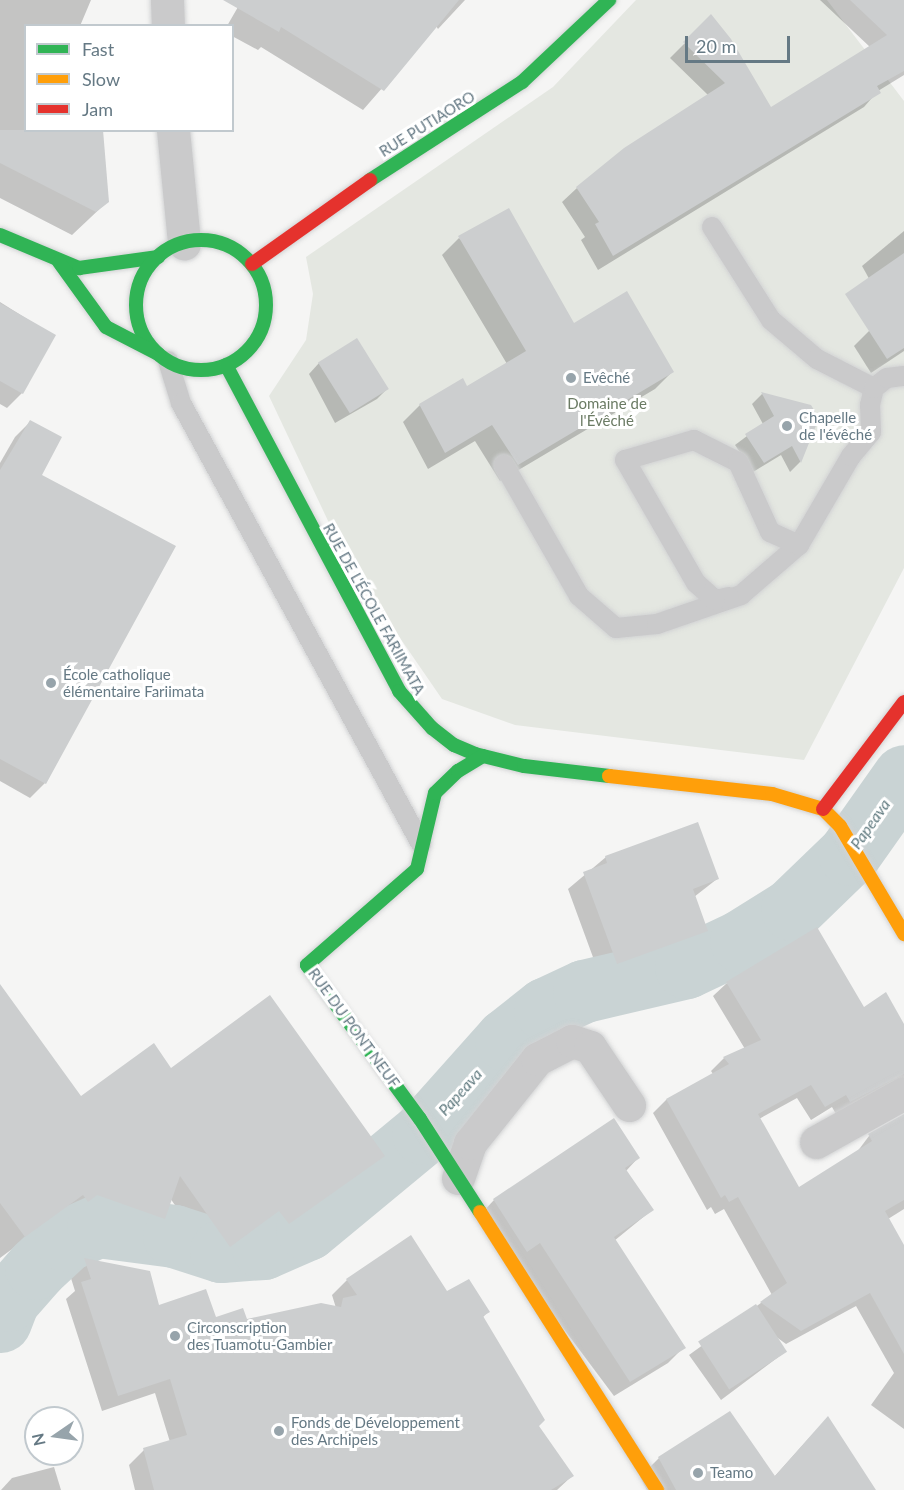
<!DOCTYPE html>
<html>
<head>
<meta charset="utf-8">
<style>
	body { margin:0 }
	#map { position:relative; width:904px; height:1490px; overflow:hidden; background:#f5f5f4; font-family:Lato,sans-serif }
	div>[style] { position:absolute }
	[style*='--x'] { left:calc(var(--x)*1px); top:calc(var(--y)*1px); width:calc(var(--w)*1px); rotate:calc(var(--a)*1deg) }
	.green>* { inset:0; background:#e4e7e1 }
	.shadow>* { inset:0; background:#0003 }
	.river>* { height:63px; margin:-31.5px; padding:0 31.5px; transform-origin:31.5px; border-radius:31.5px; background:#c9d3d4 }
	.building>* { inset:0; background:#cccecf; transform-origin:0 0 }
	.roads { filter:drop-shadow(0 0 2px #d2d3d4) drop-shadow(0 0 2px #d2d3d4) }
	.lane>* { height:20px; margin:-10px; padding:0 10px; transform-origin:10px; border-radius:10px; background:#cacacb }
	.street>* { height:33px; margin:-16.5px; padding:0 16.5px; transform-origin:16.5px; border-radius:16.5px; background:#cacacb }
	.fast>* { height:14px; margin:-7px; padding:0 7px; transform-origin:7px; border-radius:7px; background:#30b455 }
	.fast>.ring { margin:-7px; padding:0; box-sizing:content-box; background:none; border:14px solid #30b455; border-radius:50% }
	.slow>* { height:14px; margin:-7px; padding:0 7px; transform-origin:7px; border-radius:7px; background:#ff9f0a }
	.jam>* { height:14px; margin:-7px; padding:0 7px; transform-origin:7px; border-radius:7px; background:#e5322d }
	.dots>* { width:16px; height:16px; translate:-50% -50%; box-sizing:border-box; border:3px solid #fff; border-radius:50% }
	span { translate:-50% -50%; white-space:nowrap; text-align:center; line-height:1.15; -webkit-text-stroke:6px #fff; paint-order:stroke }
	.street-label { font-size:15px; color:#657984 }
	.poi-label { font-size:15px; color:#657984 }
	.left { translate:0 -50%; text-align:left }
	.park-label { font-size:15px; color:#6b7b64 }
	.water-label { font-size:16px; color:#617b80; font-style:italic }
	.legend { position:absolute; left:24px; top:24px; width:210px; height:108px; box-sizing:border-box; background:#fff; border:2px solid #c1c9ce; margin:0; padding:8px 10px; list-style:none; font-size:18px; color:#657984 }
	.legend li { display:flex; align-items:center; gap:12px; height:30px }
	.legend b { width:30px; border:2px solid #c1c9ce }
	.north { position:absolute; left:24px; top:1406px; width:60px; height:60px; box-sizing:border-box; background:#fff; border:2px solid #c1c9ce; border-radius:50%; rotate:257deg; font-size:16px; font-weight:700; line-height:24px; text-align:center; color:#657984 }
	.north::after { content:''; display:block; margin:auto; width:21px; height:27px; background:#97a4ab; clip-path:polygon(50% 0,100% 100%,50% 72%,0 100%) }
	.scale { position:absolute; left:685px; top:36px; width:105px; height:27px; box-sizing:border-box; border:3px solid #657984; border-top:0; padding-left:8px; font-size:18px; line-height:21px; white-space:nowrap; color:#657984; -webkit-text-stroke:4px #fff; paint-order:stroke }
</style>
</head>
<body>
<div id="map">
	<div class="green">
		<i style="clip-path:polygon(636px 0,827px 0,904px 101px,904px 568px,804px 760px,515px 725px,442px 699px,347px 561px,269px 396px,306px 340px,313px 294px,306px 257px,553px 87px)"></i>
	</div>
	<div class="shadow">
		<i style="clip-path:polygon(0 0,91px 0,80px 26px,26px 26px,26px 130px,107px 202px,72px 235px,0 198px)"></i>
		<i style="clip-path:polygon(242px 0,465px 0,438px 29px,436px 26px,363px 110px,261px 47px,258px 50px,232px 36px,232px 26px,227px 26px)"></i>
		<i style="clip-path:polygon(820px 0,904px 0,904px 75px,878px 91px,864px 107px,598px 270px,581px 240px,585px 237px,562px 202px,577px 188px,708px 95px,670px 58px,711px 17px,771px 109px,870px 47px)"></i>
		<i style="clip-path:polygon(904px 231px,904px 285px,881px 300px,862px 266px)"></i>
		<i style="clip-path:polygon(459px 238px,573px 325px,672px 372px,655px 389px,500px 481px,475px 441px,428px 469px,403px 422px,420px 405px,467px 388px,507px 364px,442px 255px)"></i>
		<i style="clip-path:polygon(0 302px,54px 336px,22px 393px,7px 408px,0 404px)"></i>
		<i style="clip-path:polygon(904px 320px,904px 351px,871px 373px,854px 346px,869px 331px)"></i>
		<i style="clip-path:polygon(319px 363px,387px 389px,377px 399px,335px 423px,309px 374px)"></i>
		<i style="clip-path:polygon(762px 394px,810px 407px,817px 418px,800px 462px,790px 472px,781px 455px,753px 472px,735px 445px,763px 424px,752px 404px)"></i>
		<i style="clip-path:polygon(30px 422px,40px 475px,45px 783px,30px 798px,0 781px,0 463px,15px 437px)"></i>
		<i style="clip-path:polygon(606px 857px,717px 879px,694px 897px,706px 930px,691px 946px,601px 979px,568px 889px)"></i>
		<i style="clip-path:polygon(727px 983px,863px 1009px,904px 1030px,904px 1097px,836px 1114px,832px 1107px,811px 1120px,797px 1098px,759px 1119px,798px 1189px,857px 1152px,869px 1136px,904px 1116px,904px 1209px,888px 1219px,904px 1248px,904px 1429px,871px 1405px,894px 1373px,856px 1306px,786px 1344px,775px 1336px,785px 1352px,721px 1400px,689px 1355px,772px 1295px,724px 1209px,715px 1214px,711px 1207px,707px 1210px,653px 1113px,666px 1100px,713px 1074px,711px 1071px,724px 1058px,745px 1049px,713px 996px)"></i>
		<i style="clip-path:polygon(0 986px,80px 1098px,171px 1070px,383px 1156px,273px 1238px,264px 1224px,214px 1261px,170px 1198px,163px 1218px,148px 1233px,81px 1209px,73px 1215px,67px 1208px,0 1258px)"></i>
		<i style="clip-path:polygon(638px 1158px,626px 1171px,652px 1210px,614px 1241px,684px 1347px,668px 1363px,614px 1396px,479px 1216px,494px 1200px)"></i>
		<i style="clip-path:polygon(85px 1260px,149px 1272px,158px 1307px,215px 1319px,246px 1321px,336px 1308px,332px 1295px,347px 1280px,447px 1293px,488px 1312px,483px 1317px,537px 1426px,572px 1476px,557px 1490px,135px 1490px,129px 1465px,144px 1450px,170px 1442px,155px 1393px,102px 1411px,66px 1299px,75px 1291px,70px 1275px)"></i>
		<i style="clip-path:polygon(810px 1437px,874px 1490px,647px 1490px,640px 1477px,659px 1458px,774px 1477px)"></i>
		<i style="clip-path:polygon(54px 1467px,61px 1490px,1px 1490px,12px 1478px)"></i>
	</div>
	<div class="river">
		<i style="--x:0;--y:1321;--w:22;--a:-69"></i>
		<i style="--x:8;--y:1300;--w:43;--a:-48.8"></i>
		<i style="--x:36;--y:1268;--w:41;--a:-43"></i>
		<i style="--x:66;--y:1240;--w:35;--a:-24"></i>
		<i style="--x:98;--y:1226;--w:77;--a:7.5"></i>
		<i style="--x:174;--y:1236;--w:49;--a:17.7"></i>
		<i style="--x:221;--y:1251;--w:42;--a:-4.1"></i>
		<i style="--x:263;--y:1248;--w:48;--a:-23.4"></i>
		<i style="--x:307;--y:1229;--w:151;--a:-39.6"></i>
		<i style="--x:423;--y:1133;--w:125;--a:-48.3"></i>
		<i style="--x:506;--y:1040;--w:50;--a:-38.5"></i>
		<i style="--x:545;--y:1009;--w:43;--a:-24.8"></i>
		<i style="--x:584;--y:991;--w:105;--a:-13.2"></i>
		<i style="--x:686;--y:967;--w:61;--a:-25.3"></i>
		<i style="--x:741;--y:941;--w:60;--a:-32.1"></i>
		<i style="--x:792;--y:909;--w:79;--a:-44"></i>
		<i style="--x:849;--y:854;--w:95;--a:-54.8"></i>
	</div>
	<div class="building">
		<i style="clip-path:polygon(223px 0,459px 0,384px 91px,281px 27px,279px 32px)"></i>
		<i style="clip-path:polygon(850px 0,904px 0,904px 71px,877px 86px,881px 93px,613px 256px,595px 224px,599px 222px,576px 187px,624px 148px,725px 83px,683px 42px,711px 14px,731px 39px,771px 107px,887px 35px)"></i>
		<i style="clip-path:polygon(0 130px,103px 130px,109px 202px,96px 212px,0 163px)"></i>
		<i style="clip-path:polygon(509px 208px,574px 323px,627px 291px,674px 372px,518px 465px,492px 425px,445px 453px,419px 404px,463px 378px,467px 386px,526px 351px,458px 236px)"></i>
		<i style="clip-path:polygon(904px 253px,904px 348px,887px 359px,845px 294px)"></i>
		<i style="clip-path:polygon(0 303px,56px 335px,23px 394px,0 381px)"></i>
		<i style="left:357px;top:338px;width:60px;height:46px;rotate:58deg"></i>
		<i style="clip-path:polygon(761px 392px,811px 405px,819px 418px,801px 463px,792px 446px,764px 463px,745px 434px,774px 416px)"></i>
		<i style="clip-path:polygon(30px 420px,62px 437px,42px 475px,176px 546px,46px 784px,0 759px,0 470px)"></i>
		<i style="clip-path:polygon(698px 822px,719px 879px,693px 889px,708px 931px,617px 964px,583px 872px,607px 863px,605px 856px)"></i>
		<i style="clip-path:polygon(817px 927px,864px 1007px,886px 992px,904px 1024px,904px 1074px,850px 1102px,846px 1095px,825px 1107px,811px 1085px,758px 1114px,799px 1187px,872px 1141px,868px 1134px,904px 1114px,904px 1200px,885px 1211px,904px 1245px,904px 1354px,870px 1293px,801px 1331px,760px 1302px,787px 1283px,738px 1197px,729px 1202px,725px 1195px,721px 1198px,666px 1099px,729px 1064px,723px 1057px,761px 1040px,726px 982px)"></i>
		<i style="clip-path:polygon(0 984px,81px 1096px,154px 1043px,171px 1068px,270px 995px,385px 1156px,289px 1224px,279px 1211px,230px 1247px,180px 1176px,165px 1219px,97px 1195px,88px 1202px,83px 1195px,25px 1237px,0 1203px)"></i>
		<i style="clip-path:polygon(614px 1118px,640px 1158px,625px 1168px,654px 1210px,614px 1237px,686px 1348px,630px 1382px,540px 1243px,527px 1252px,493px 1199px)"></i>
		<i style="clip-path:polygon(411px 1235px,447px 1291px,469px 1279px,490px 1312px,483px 1316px,545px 1420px,539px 1426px,574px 1476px,551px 1490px,154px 1490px,143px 1448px,187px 1435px,170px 1379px,118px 1396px,81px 1282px,91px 1279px,84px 1258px,150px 1271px,159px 1305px,206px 1289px,216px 1317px,243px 1308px,247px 1319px,321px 1303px,341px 1307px,343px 1298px,357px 1295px,346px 1279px)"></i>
		<i style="left:756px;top:1304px;width:57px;height:69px;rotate:57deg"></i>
		<i style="clip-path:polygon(730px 1411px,775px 1476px,828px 1416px,876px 1490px,676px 1490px,658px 1457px)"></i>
	</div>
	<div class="roads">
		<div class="lane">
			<i style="--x:712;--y:227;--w:110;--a:57.6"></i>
			<i style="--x:771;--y:320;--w:60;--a:40.3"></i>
			<i style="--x:817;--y:359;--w:64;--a:27"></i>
			<i style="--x:168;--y:361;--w:44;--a:72.8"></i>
			<i style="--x:181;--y:403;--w:502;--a:61.44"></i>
			<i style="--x:504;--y:465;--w:151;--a:60.2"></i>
			<i style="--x:579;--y:596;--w:49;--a:40.9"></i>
			<i style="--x:616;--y:628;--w:41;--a:-5.6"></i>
			<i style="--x:657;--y:624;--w:89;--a:-19"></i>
			<i style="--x:741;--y:595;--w:77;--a:-40.8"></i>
			<i style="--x:799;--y:545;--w:103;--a:-59.7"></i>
			<i style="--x:851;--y:456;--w:31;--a:-50"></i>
			<i style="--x:871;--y:432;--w:27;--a:-92"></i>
			<i style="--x:870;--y:405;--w:17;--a:-77"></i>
			<i style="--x:874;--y:388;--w:16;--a:-38"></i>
			<i style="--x:887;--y:378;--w:17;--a:-7"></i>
			<i style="--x:729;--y:597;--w:14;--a:168"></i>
			<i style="--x:715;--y:600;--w:25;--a:-138"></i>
			<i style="--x:696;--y:583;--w:142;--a:-120"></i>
			<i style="--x:625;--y:460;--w:72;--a:-16.2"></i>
			<i style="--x:694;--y:440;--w:49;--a:26.6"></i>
			<i style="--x:738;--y:462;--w:77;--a:65.4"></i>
			<i style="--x:770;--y:532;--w:32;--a:24"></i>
		</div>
		<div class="street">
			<i style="--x:167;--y:0;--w:26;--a:88"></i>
			<i style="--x:173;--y:130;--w:114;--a:84.4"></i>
			<i style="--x:816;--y:1142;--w:101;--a:-29.1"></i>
			<i style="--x:458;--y:1178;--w:37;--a:-71"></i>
			<i style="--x:470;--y:1143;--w:107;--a:-51.4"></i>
			<i style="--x:537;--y:1059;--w:39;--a:-27"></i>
			<i style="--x:572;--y:1041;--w:19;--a:18"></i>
			<i style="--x:590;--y:1047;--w:70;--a:56.1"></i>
		</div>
		<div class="fast">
			<i style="--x:370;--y:180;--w:181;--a:-32.8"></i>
			<i style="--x:522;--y:82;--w:120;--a:-43.3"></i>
			<i style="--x:0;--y:235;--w:86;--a:22.7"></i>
			<i style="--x:79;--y:268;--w:80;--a:-7.9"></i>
			<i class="ring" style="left:136px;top:240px;width:116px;height:116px"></i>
			<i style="--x:59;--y:262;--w:80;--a:54.1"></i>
			<i style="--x:106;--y:327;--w:59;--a:27.4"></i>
			<i style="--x:226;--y:365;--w:369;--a:62"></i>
			<i style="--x:399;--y:691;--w:50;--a:48.3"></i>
			<i style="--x:432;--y:728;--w:28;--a:38"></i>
			<i style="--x:454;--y:745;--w:23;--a:23"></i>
			<i style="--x:475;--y:754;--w:50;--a:13.8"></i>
			<i style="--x:524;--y:766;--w:86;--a:6.7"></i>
			<i style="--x:480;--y:1212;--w:111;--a:-122.8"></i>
			<i style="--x:420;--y:1119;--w:191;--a:-126.3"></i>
			<i style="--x:307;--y:965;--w:146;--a:-41.1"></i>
			<i style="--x:417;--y:869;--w:78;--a:-76.7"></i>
			<i style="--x:435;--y:793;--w:32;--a:-44"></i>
			<i style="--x:458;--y:771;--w:29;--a:-31"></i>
		</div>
		<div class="slow">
			<i style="--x:609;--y:776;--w:164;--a:6.3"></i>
			<i style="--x:772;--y:794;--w:53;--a:16.4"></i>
			<i style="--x:823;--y:809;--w:24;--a:45"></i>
			<i style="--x:840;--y:826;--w:126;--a:59.3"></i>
			<i style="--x:480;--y:1212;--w:330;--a:57.5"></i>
		</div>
		<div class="jam">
			<i style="--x:252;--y:264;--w:145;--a:-35.4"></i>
			<i style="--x:823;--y:809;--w:134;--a:-52.9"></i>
		</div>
	</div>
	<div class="dots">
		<i style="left:571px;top:378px;background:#97a4ab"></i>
		<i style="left:787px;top:426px;background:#97a4ab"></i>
		<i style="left:51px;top:683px;background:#97a4ab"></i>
		<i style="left:175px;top:1336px;background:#97a4ab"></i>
		<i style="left:279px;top:1431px;background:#97a4ab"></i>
		<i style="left:698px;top:1473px;background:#97a4ab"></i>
	</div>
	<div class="street-label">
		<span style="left:427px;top:124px;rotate:-32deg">RUE PUTIAORO</span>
		<span style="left:374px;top:609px;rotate:61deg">RUE DE L'ÉCOLE FARIIMATA</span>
		<span style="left:354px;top:1028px;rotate:54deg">RUE DU PONT NEUF</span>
	</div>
	<div class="poi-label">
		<span class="left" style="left:583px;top:378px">Evêché</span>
		<span class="left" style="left:799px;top:426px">Chapelle<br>de l'évêché</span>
		<span class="left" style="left:63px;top:683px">École catholique<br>élémentaire Fariimata</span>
		<span class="left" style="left:187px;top:1336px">Circonscription<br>des Tuamotu-Gambier</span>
		<span class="left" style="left:291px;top:1431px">Fonds de Développement<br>des Archipels</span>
		<span class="left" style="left:710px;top:1473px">Teamo</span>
	</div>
	<div class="park-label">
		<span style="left:607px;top:412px">Domaine de<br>l'Évêché</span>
	</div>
	<div class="water-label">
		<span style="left:870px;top:824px;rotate:-55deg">Papeava</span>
		<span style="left:460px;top:1092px;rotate:-48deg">Papeava</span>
	</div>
	<ul class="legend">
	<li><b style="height:8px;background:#30b455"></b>Fast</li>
	<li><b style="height:8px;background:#ff9f0a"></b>Slow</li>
	<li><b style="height:8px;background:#e5322d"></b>Jam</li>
	</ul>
	<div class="north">N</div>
	<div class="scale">20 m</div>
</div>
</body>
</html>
